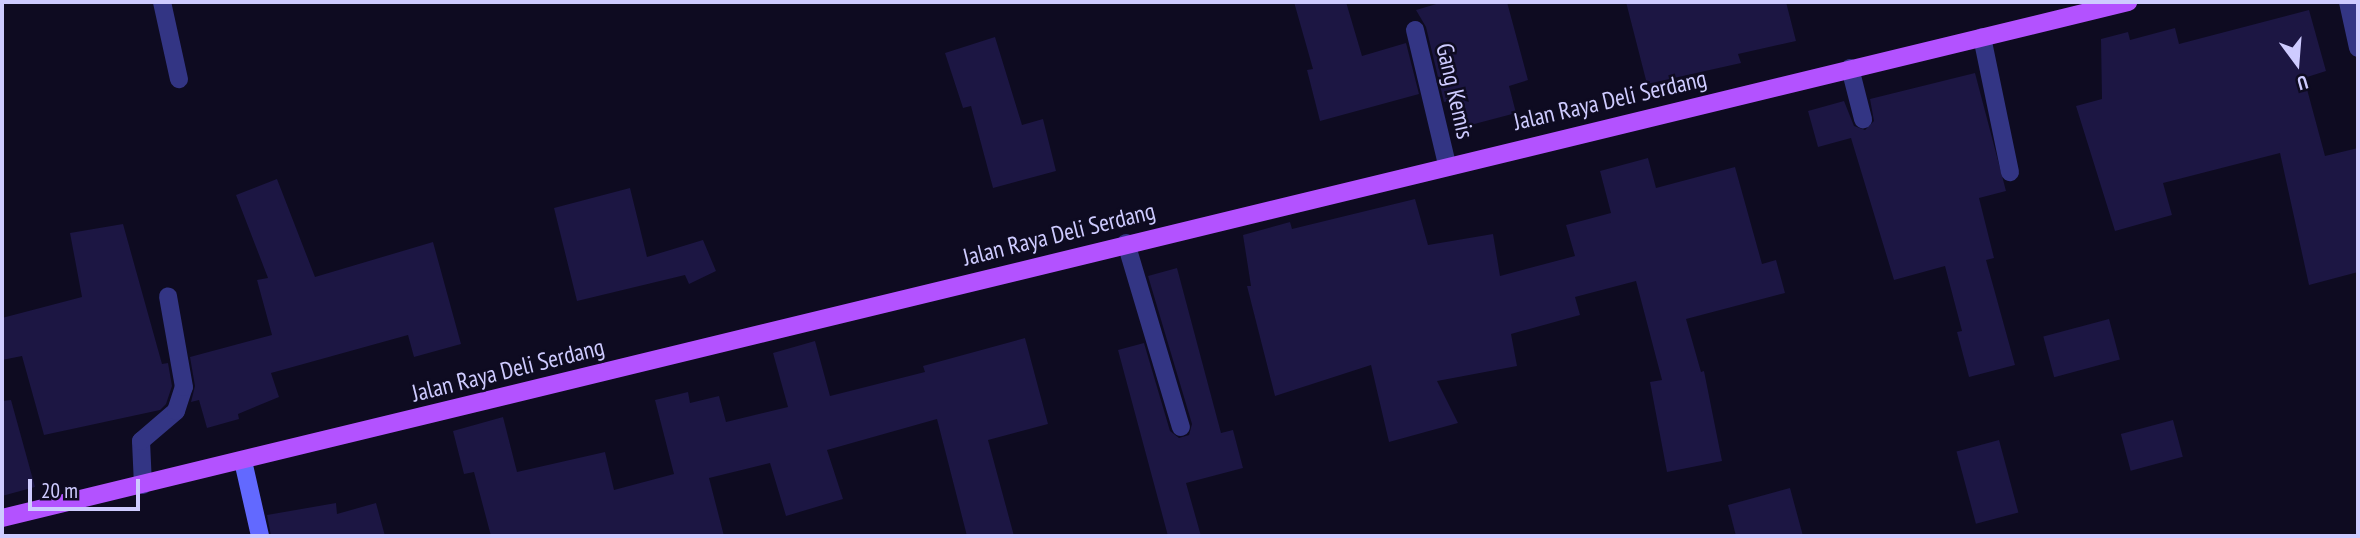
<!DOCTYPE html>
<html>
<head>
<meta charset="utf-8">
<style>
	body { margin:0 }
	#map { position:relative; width:2360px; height:538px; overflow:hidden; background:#0e0b21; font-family:"PT Sans Narrow",sans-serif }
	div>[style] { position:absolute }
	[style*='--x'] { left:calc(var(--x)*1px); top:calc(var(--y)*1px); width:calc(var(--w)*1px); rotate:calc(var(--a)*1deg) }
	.building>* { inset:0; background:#1c1643; transform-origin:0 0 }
	.lane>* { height:18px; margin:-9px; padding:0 9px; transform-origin:9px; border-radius:9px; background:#333584 }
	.street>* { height:18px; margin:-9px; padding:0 9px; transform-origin:9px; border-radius:9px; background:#333584 }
	.secondary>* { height:18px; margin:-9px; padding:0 9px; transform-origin:9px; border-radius:9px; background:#6269ff }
	.primary>* { height:18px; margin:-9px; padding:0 9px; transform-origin:9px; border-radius:9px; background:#b352ff }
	span { translate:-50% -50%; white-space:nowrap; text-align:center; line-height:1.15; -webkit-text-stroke:5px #0e0b21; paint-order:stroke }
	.street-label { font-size:24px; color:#cecbff }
	.frame { position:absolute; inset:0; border:4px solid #cecbff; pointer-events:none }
	.north { position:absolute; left:2262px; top:28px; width:70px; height:70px; -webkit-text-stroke:5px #0e0b21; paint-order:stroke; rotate:164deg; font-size:19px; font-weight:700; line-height:28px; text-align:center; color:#cecbff }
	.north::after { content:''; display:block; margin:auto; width:24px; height:32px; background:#cecbff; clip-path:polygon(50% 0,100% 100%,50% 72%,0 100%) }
	.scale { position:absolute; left:28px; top:479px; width:112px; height:32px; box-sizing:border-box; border:4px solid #cecbff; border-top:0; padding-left:9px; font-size:21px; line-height:24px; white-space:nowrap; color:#cecbff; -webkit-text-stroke:5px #0e0b21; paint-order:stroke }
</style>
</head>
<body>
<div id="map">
	<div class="building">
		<i style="clip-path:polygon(1294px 2px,1346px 2px,1362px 56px,1406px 43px,1419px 94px,1320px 121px,1307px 70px,1313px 69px)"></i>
		<i style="clip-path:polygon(1443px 2px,1507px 2px,1528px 80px,1509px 86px,1516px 113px,1463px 127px,1456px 99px,1444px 102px,1426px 27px,1416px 10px)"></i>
		<i style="clip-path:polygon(1626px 2px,1786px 2px,1796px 41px,1738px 54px,1741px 63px,1647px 84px)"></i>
		<i style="clip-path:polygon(2309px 10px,2326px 71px,2304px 78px,2325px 156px,2358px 148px,2358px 272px,2309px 285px,2280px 153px,2163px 183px,2172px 215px,2115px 231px,2076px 106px,2102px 99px,2101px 39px,2128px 32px,2130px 40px,2175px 28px,2179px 44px)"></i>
		<i style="clip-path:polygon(995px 37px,1022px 125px,1043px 119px,1056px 171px,993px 188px,971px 106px,963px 108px,945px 53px)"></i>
		<i style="clip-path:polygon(1975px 73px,2006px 191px,1979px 198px,1994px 258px,1986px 260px,2015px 365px,1969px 377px,1957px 332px,1962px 331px,1945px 266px,1894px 280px,1851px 138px,1818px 147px,1808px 111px,1844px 101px,1854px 126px,1865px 130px,1874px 121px,1870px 99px)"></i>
		<i style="clip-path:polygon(1648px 158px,1656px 188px,1735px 167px,1762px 264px,1776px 260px,1785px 293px,1686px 319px,1701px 372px,1704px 371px,1722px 461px,1667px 472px,1650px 382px,1662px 380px,1636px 281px,1575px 297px,1580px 315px,1511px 334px,1517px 366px,1437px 381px,1458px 423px,1389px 442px,1371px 365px,1275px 396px,1247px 286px,1251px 286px,1243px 235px,1290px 222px,1292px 229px,1415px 199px,1428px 245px,1493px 234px,1500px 276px,1575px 256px,1566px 225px,1611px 213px,1600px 171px)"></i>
		<i style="clip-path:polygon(277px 179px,315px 277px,433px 242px,461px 344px,414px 357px,408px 335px,271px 373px,279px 397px,238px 414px,239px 419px,207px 428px,199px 400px,191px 402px,195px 386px,190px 357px,272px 335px,257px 280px,268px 278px,236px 195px)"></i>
		<i style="clip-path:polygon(630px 188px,647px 257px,703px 240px,716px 271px,689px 284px,685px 275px,577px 301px,554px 208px)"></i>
		<i style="clip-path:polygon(123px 224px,162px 364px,168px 363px,172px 386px,166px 404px,160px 410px,44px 435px,22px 356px,2px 360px,2px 318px,82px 297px,70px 233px)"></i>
		<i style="clip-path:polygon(1177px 268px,1221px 433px,1233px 430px,1243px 468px,1186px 483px,1201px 536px,1168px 536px,1118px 350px,1144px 343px,1170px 431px,1179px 438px,1189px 435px,1192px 424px,1148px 276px)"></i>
		<i style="left:2109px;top:319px;width:42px;height:68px;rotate:75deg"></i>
		<i style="clip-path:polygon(1025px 338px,1048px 424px,988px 440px,1014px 536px,967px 536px,937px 419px,827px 450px,843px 499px,786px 516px,770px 463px,709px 478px,724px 536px,491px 536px,474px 472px,464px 474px,453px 431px,503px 417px,517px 472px,605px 452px,614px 490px,674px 474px,655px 400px,688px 392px,690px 403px,719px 396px,726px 422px,788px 407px,773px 353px,815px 341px,830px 396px,925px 372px,923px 366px)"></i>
		<i style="clip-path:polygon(11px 400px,35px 487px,2px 496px,2px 401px)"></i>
		<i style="left:2173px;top:420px;width:38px;height:54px;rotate:75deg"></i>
		<i style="left:1999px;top:440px;width:75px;height:44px;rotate:75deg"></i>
		<i style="clip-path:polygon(1790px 488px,1803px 536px,1736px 536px,1728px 505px)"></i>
		<i style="clip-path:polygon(336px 503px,337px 514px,376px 503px,385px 536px,271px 536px,267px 515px)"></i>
	</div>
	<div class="lane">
		<i style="--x:1415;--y:30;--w:138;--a:76.6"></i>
		<i style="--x:1850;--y:68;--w:53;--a:75.7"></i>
		<i style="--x:1126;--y:243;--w:192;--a:73.4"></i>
	</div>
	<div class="street">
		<i style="--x:162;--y:2;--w:79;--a:77.6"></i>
		<i style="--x:2348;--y:2;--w:47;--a:77.7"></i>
		<i style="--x:1982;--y:37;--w:138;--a:78.3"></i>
		<i style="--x:143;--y:485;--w:44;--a:-92.6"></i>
		<i style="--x:141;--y:441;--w:46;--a:-40.6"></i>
		<i style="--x:176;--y:411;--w:25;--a:-72"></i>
		<i style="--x:184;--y:387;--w:92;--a:-100"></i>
	</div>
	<div class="secondary">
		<i style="--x:243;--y:461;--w:77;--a:77.2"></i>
	</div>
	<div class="primary">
		<i style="--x:2;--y:518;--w:2188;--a:-13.64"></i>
	</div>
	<div class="street-label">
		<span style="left:1455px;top:91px;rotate:77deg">Gang Kemis</span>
		<span style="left:1610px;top:100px;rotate:-13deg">Jalan Raya Deli Serdang</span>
		<span style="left:1059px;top:234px;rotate:-14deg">Jalan Raya Deli Serdang</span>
		<span style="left:508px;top:370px;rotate:-14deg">Jalan Raya Deli Serdang</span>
	</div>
	<div class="frame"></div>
	<div class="north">U</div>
	<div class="scale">20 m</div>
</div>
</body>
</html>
